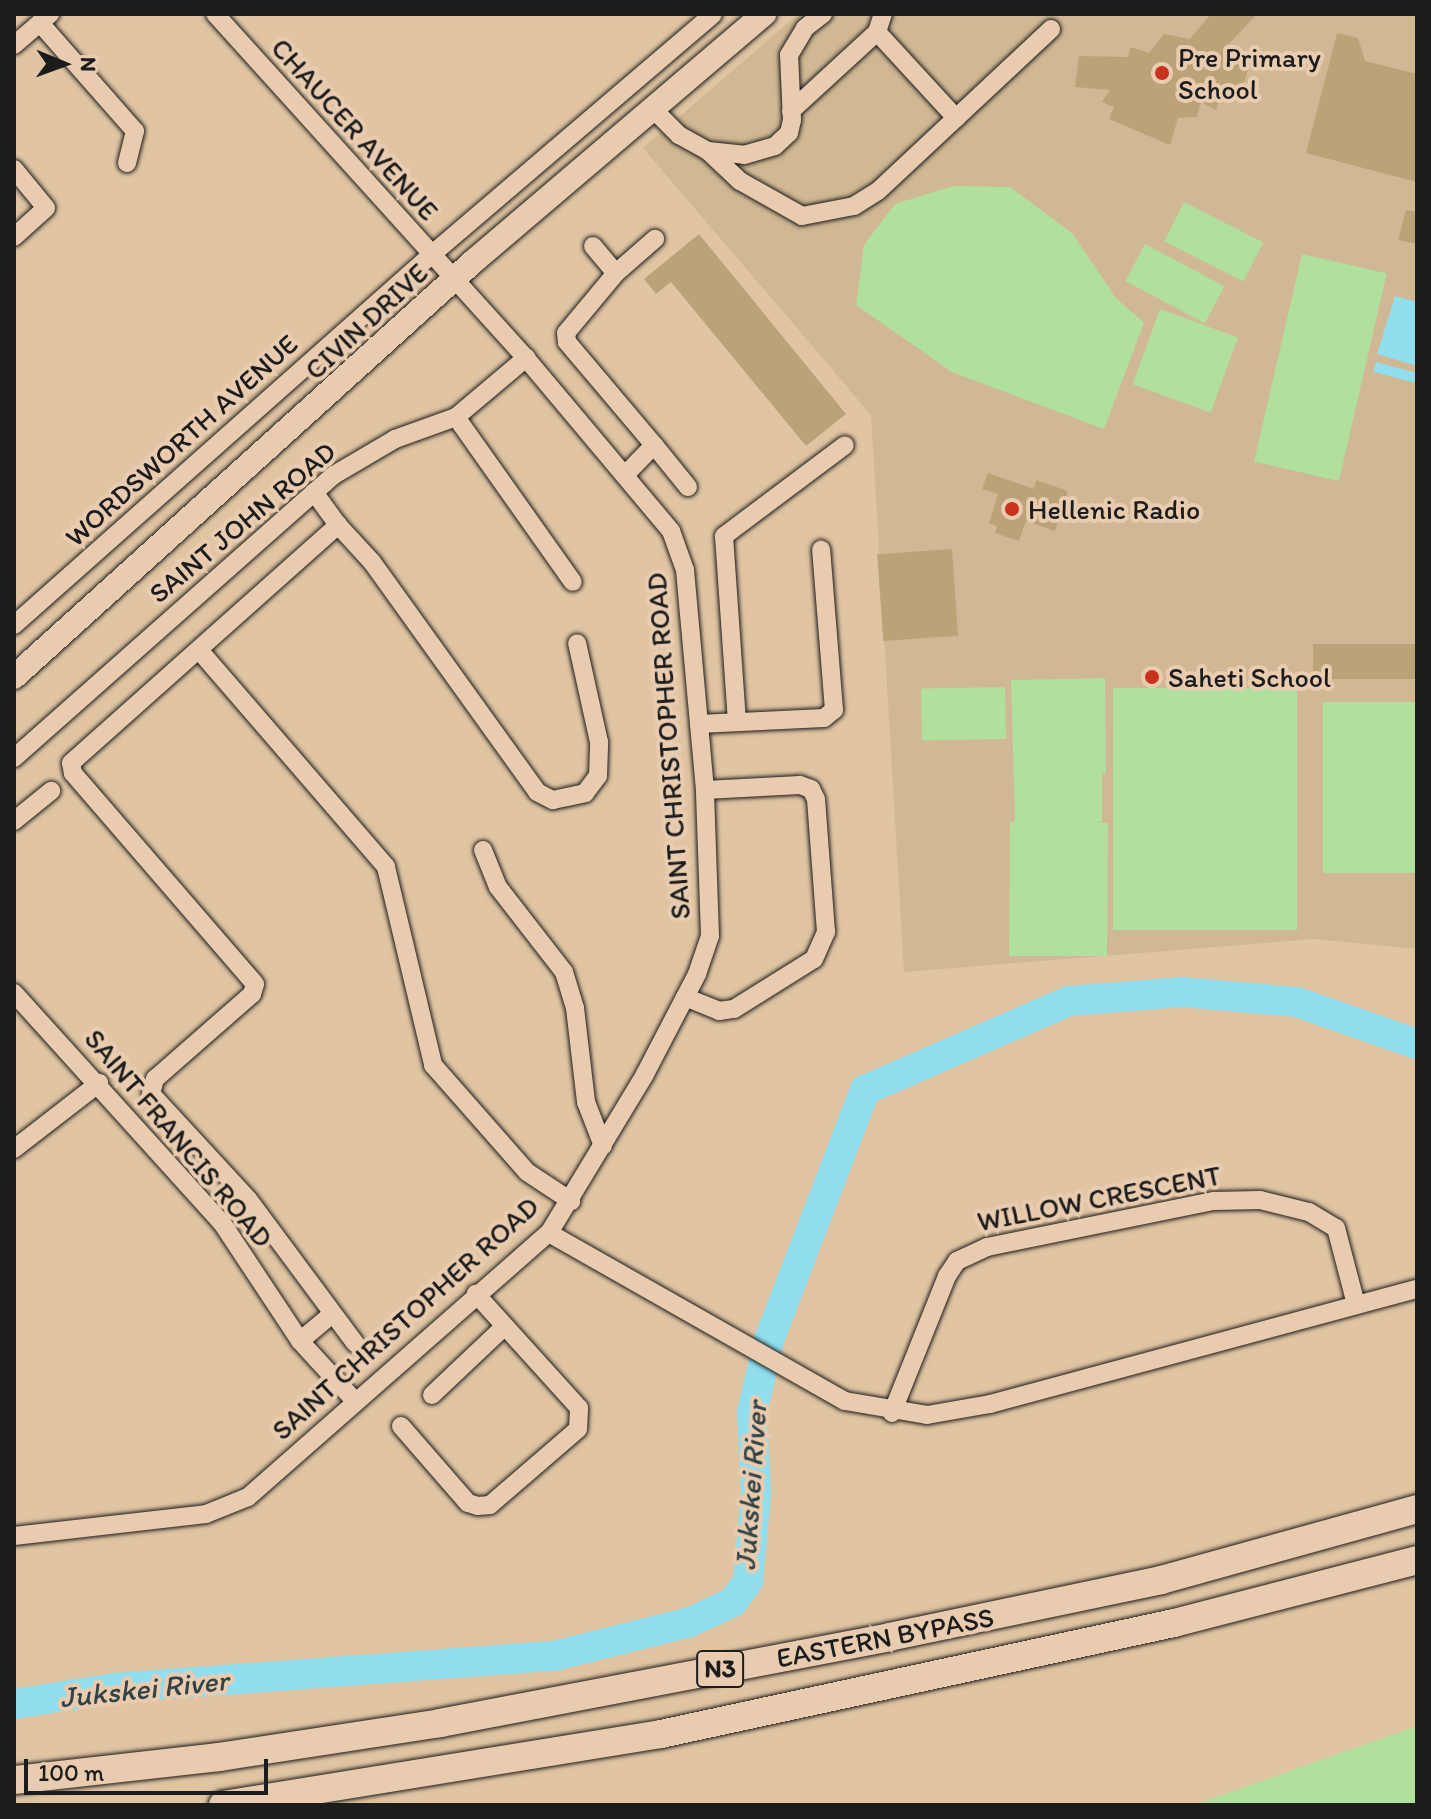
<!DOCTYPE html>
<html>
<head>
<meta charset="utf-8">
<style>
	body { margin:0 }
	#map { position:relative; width:1431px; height:1819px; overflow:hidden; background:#e1c5a3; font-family:Itim,sans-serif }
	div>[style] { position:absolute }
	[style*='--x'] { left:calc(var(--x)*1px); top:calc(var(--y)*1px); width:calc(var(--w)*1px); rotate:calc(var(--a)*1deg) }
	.built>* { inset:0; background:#d1b894 }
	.green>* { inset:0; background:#b0df9e; transform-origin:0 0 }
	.water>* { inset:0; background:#90deee; transform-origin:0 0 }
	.river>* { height:30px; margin:-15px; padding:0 15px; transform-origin:15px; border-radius:15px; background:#90deee }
	.building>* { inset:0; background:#baa378; transform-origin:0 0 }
	.roads { filter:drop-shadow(0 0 2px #1c1c1c) drop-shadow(0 0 2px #1c1c1c) }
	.minor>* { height:18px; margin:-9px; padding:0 9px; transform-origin:9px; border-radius:9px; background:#e9ccb0 }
	.major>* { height:24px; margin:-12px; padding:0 12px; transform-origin:12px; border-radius:12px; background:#e9ccb0 }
	.highway>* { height:28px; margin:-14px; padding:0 14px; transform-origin:14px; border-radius:14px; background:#e9ccb0 }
	.dots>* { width:22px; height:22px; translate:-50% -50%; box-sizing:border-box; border:4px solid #e9ccb0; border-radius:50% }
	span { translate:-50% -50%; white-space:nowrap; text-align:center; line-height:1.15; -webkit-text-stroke:8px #e9ccb0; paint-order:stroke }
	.shield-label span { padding:2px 6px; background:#e9ccb0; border:2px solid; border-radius:6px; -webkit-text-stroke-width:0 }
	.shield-label { font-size:26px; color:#1c1c1c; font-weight:700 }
	.poi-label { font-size:28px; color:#1c1c1c }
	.left { translate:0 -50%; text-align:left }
	.street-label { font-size:28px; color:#1c1c1c }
	.water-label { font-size:30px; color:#334346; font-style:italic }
	.frame { position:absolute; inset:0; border:16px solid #1c1c1c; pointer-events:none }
	.north { position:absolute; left:24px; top:24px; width:80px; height:80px; -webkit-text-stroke:6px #e9ccb0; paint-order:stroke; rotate:91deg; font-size:22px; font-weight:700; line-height:32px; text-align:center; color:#1c1c1c }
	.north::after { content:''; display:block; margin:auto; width:28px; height:36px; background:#1c1c1c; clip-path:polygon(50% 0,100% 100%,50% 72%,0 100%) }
	.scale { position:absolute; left:24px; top:1759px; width:244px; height:36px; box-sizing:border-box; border:4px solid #1c1c1c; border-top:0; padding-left:10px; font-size:24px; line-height:28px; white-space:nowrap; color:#1c1c1c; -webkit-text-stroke:6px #e9ccb0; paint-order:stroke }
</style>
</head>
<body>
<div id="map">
	<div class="built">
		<i style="clip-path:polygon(798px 14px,1417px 14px,1417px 949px,1314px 939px,904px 972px,871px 415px,643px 148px)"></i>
	</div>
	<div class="green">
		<i style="clip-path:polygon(953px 186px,1010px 187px,1072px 233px,1116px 298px,1144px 323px,1104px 429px,952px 372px,856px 305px,864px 245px,895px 204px)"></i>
		<i style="left:1184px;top:202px;width:89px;height:44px;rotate:27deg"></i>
		<i style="left:1145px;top:244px;width:90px;height:42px;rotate:28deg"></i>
		<i style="left:1302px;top:254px;width:87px;height:213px;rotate:13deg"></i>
		<i style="left:1160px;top:309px;width:83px;height:80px;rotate:20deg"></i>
		<i style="clip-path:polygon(1105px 678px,1106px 773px,1102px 773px,1102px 821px,1095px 822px,1108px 823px,1107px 956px,1009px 956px,1010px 822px,1015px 821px,1011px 680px)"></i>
		<i style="left:1005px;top:687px;width:52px;height:84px;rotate:89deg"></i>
		<i style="left:1297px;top:688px;width:242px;height:184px;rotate:90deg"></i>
		<i style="left:1323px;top:702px;width:94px;height:171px"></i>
		<i style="clip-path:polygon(1417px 1726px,1417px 1805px,1194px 1805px)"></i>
	</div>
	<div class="water">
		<i style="clip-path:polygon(1395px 296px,1417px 302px,1417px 366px,1377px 354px)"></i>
		<i style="left:1376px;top:362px;width:42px;height:10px;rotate:15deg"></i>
	</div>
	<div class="river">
		<i style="--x:14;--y:1704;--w:102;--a:-9"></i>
		<i style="--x:115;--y:1688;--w:440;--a:-4.2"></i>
		<i style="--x:554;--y:1656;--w:140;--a:-14"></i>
		<i style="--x:690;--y:1622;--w:47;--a:-24.9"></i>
		<i style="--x:733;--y:1602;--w:26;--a:-54"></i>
		<i style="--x:748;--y:1581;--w:88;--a:-84.8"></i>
		<i style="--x:756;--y:1493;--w:80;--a:-92.9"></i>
		<i style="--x:752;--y:1413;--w:75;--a:-76.9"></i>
		<i style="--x:769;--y:1340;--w:268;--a:-69"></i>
		<i style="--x:865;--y:1090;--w:223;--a:-23.6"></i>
		<i style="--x:1069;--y:1001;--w:113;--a:-4.6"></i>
		<i style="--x:1182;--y:992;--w:115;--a:5"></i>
		<i style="--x:1297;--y:1002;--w:127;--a:19.3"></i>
	</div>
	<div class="building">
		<i style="clip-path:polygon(1211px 14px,1257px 14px,1226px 47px,1253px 56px,1240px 93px,1224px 86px,1216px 110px,1201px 102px,1197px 117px,1178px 118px,1170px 145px,1109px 119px,1114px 107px,1102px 102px,1110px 90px,1075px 87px,1079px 56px,1128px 57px,1131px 47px,1149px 53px,1164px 34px,1190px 39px)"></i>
		<i style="clip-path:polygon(1337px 33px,1358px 38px,1365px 61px,1417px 74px,1417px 182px,1306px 153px)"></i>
		<i style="clip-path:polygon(1406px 210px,1417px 212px,1417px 244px,1398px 240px)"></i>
		<i style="clip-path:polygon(699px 234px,846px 414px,806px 446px,671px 282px,656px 294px,644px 279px)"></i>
		<i style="clip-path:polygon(988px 473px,1034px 489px,1036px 480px,1068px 491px,1055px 531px,1026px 521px,1019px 541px,995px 533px,997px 526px,989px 523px,998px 494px,982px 489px)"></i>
		<i style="left:952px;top:549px;width:87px;height:75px;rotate:86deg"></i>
		<i style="left:1313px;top:644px;width:104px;height:35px"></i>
	</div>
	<div class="roads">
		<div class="minor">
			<i style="--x:40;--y:23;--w:144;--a:48.7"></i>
			<i style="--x:135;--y:131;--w:33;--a:104"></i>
			<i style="--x:877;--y:32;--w:117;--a:47.4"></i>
			<i style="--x:14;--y:45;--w:48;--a:-40.7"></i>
			<i style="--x:651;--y:107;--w:40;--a:45"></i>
			<i style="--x:679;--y:135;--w:33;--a:29"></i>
			<i style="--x:708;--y:151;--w:36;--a:6"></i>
			<i style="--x:744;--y:155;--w:32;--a:-16"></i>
			<i style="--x:775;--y:146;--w:19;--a:-43"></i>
			<i style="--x:789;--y:133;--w:13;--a:-77"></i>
			<i style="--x:792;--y:120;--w:65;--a:-92.6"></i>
			<i style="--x:789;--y:55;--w:31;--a:-59"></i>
			<i style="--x:805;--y:28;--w:23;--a:-38"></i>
			<i style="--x:791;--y:111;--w:117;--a:-42.6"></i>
			<i style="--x:877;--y:32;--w:19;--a:-72"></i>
			<i style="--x:708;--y:151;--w:44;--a:43.2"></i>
			<i style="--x:740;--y:181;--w:71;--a:29.4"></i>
			<i style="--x:802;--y:216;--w:53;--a:-10.9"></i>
			<i style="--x:854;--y:206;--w:28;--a:-32"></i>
			<i style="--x:878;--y:191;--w:237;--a:-43.1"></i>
			<i style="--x:14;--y:169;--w:50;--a:50.6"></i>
			<i style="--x:46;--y:208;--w:43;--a:137.8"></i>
			<i style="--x:593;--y:246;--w:35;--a:50"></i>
			<i style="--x:456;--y:417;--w:202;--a:54.7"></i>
			<i style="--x:654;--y:445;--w:54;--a:51"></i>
			<i style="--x:626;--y:474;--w:40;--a:-46"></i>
			<i style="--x:654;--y:445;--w:135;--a:-130.2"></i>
			<i style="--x:567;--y:342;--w:9;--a:-96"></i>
			<i style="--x:566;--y:333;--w:78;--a:-50.2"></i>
			<i style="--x:616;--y:273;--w:52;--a:-41.1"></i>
			<i style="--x:314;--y:492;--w:41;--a:54"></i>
			<i style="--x:14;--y:625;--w:556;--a:-41.57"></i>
			<i style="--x:430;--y:256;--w:372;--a:-40.5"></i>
			<i style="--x:199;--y:650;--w:286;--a:49.2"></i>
			<i style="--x:386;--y:867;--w:204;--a:76.6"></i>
			<i style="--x:433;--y:1065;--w:142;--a:48.7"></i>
			<i style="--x:527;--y:1172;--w:53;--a:33.4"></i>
			<i style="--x:737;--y:722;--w:186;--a:-94"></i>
			<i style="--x:724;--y:536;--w:151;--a:-36.9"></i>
			<i style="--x:699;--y:724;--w:125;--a:-2.7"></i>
			<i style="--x:824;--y:718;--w:13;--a:-39"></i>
			<i style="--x:834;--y:710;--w:161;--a:-94.6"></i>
			<i style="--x:14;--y:758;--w:427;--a:-41.5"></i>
			<i style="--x:334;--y:475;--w:71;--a:-30.5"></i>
			<i style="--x:395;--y:439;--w:65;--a:-19.8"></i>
			<i style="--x:456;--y:417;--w:92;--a:-40.1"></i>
			<i style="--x:14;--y:821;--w:48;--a:-39"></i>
			<i style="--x:483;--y:850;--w:40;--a:68"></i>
			<i style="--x:498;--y:887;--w:108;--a:52.2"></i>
			<i style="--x:564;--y:972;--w:38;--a:73"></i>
			<i style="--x:575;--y:1008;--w:95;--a:83.3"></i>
			<i style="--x:586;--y:1102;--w:47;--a:68.9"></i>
			<i style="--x:14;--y:993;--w:310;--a:47.9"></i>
			<i style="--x:222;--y:1223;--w:141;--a:56.5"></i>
			<i style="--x:300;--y:1341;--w:80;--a:47.5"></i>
			<i style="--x:685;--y:997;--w:37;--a:22"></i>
			<i style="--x:719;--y:1011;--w:15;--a:-8"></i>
			<i style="--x:734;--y:1009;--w:94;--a:-32"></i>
			<i style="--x:814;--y:959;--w:30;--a:-66"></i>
			<i style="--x:826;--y:932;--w:133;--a:-94.3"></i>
			<i style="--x:816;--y:799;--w:11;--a:-117"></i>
			<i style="--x:811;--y:789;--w:12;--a:-160"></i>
			<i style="--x:800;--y:785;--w:95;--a:177"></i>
			<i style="--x:14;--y:1149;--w:108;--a:-37.8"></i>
			<i style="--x:549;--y:1233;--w:340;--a:29.6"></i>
			<i style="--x:845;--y:1401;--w:83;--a:9.7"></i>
			<i style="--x:927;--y:1415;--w:64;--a:-9.9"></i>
			<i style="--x:990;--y:1404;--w:442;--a:-15.1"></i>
			<i style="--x:300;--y:1341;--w:39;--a:-40"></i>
			<i style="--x:355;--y:1343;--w:179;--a:-126.6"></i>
			<i style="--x:248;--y:1199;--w:143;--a:-132.7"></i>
			<i style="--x:151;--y:1094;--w:16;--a:-75"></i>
			<i style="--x:155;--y:1079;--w:129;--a:-41.2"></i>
			<i style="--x:252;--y:994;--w:10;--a:-73"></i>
			<i style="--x:255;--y:984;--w:279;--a:-130.8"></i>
			<i style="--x:73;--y:773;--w:10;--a:-101"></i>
			<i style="--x:71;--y:763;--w:358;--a:-41.7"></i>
			<i style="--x:338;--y:525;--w:50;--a:47.4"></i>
			<i style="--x:372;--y:562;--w:283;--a:54.3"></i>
			<i style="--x:537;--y:792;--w:18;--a:27"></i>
			<i style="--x:553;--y:800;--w:33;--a:-12"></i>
			<i style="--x:585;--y:793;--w:21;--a:-53"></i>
			<i style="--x:598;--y:776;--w:34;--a:-88"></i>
			<i style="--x:599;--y:742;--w:101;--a:-102.5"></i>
			<i style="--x:432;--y:1395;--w:100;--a:-43.4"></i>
			<i style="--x:892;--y:1413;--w:148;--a:-68.1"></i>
			<i style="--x:947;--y:1276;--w:18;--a:-56"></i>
			<i style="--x:957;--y:1261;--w:33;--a:-25"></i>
			<i style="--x:987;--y:1247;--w:232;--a:-11.5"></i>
			<i style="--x:1214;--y:1201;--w:46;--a:-1.2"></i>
			<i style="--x:1260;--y:1200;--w:50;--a:13.8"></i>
			<i style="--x:1309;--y:1212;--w:31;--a:31"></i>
			<i style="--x:1336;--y:1228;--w:79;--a:75.3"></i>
			<i style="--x:401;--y:1426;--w:102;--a:49"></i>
			<i style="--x:468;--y:1503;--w:10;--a:17"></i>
			<i style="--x:478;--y:1506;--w:12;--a:-5"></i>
			<i style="--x:490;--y:1505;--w:116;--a:-40.8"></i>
			<i style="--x:578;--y:1429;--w:21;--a:-87"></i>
			<i style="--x:579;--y:1408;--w:154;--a:-132.1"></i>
			<i style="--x:14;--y:1536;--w:193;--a:-6.5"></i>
			<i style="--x:206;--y:1514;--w:45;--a:-22"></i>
			<i style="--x:248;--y:1497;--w:400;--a:-41.3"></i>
			<i style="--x:549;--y:1233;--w:184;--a:-58.8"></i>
			<i style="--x:644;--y:1076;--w:115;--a:-62.5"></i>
			<i style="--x:697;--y:974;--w:40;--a:-71.1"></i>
			<i style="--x:710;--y:936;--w:146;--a:-92"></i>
			<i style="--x:705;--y:790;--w:221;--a:-95.2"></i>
			<i style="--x:685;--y:570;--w:41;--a:-109.7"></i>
			<i style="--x:671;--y:531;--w:226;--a:-130"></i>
			<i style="--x:526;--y:358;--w:464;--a:-132.1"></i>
		</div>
		<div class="major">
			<i style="--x:14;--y:677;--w:622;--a:-42.13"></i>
			<i style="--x:475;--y:260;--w:380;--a:-40.4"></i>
		</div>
		<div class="highway">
			<i style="--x:14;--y:1780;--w:206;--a:-6.4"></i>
			<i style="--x:219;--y:1757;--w:224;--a:-8.7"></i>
			<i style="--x:440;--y:1723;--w:457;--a:-10.8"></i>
			<i style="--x:889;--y:1637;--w:278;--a:-11.8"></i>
			<i style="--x:1161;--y:1580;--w:266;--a:-15.5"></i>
			<i style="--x:223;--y:1805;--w:444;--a:-9.2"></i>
			<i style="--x:661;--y:1734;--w:525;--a:-12.21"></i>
			<i style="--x:1174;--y:1623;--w:251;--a:-14.5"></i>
		</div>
	</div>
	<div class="dots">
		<i style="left:1162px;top:73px;background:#c8321e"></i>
		<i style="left:1012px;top:509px;background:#c8321e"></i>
		<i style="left:1152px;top:677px;background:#c8321e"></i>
	</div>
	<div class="shield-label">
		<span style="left:720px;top:1669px">N3</span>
	</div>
	<div class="poi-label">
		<span class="left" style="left:1178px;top:73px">Pre Primary<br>School</span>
		<span class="left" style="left:1028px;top:509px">Hellenic Radio</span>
		<span class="left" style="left:1168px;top:677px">Saheti School</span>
	</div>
	<div class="street-label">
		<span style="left:355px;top:129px;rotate:48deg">CHAUCER AVENUE</span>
		<span style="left:366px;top:321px;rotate:-43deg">CIVIN DRIVE</span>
		<span style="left:181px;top:440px;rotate:-42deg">WORDSWORTH AVENUE</span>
		<span style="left:242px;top:522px;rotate:-40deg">SAINT JOHN ROAD</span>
		<span style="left:668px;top:746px;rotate:-94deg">SAINT CHRISTOPHER ROAD</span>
		<span style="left:179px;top:1138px;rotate:50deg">SAINT FRANCIS ROAD</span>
		<span style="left:1099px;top:1198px;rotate:-11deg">WILLOW CRESCENT</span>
		<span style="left:405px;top:1318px;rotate:-42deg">SAINT CHRISTOPHER ROAD</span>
		<span style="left:885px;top:1637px;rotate:-11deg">EASTERN BYPASS</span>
	</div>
	<div class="water-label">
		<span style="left:751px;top:1486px;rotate:-86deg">Jukskei River</span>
		<span style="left:144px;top:1689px;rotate:-6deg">Jukskei River</span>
	</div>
	<div class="frame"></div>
	<div class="north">N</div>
	<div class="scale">100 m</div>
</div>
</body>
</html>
